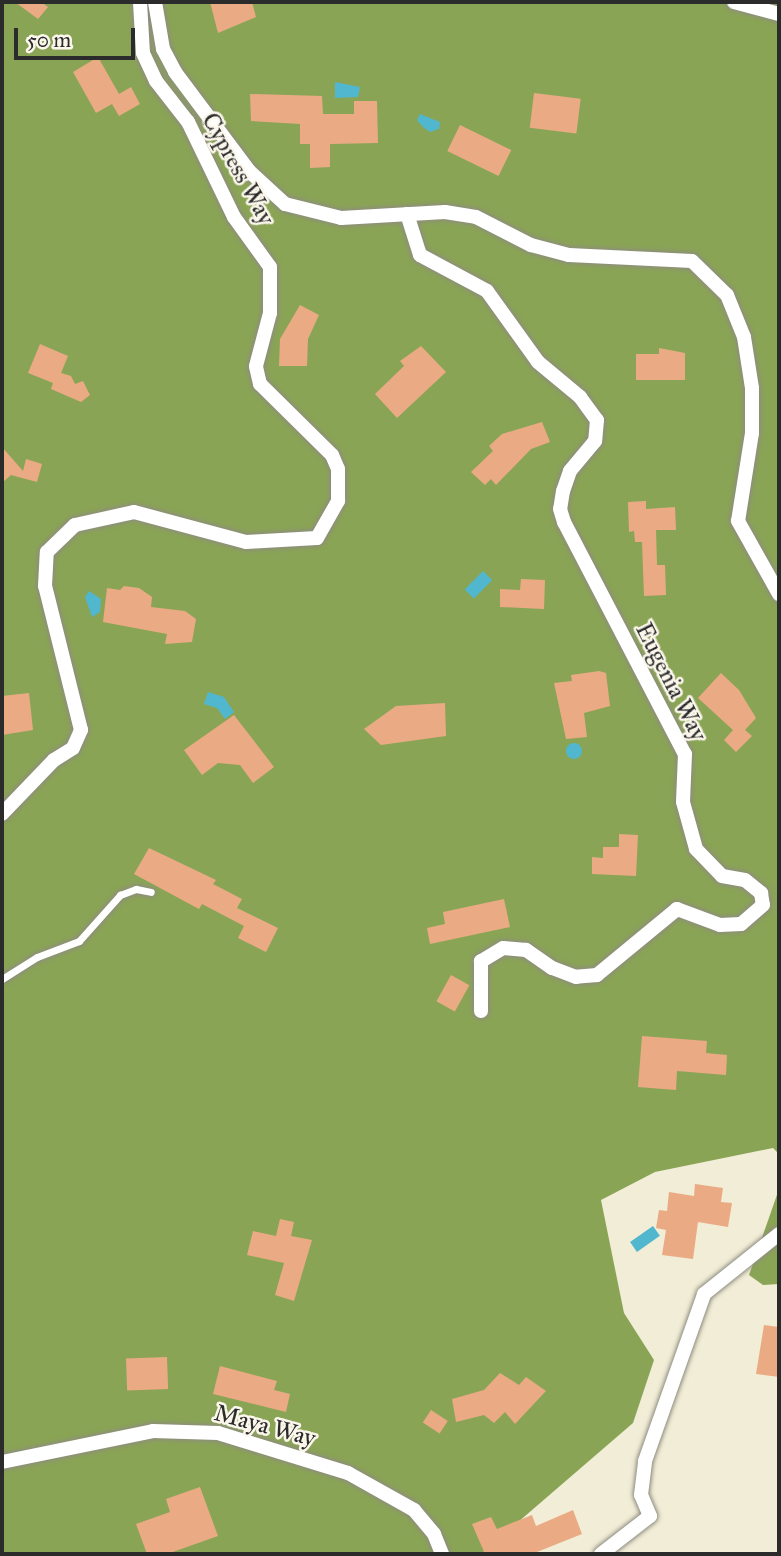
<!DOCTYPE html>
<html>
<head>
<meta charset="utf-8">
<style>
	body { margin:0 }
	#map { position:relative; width:781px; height:1556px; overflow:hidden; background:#f1edd6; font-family:"IM FELL Great Primer",serif }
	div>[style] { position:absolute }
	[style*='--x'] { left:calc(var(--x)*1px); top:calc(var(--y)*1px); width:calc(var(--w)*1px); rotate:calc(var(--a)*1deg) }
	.forest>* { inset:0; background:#8aa455 }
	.water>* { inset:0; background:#50b7ce; transform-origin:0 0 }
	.round { border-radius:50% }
	.building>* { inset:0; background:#eaab84; transform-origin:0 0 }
	.roads { filter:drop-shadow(0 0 2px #8e8c80) drop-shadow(0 0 2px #8e8c80) }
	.lane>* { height:7px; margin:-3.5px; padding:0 3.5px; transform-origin:3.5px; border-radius:3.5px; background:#fff }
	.street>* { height:14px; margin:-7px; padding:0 7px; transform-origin:7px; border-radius:7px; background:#fff }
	span { translate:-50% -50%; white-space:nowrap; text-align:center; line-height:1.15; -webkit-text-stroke:5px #fbf7ec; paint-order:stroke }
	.street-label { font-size:24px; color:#2b2b2b }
	.frame { position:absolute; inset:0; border:4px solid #2b2b2b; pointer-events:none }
	.scale { position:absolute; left:14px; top:28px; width:121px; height:32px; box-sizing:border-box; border:4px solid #2b2b2b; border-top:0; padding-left:9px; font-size:21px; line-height:24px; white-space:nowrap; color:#2b2b2b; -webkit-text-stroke:5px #fbf7ec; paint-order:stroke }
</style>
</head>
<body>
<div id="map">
	<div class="forest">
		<i style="clip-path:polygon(2px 2px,779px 2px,779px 1154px,773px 1148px,655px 1172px,601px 1200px,624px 1313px,654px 1360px,633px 1423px,481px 1554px,2px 1554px)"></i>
		<i style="clip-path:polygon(779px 1189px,779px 1284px,763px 1285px,749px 1275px)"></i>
	</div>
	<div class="water">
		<i style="clip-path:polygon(335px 82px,360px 87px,358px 97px,335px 98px)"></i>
		<i style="clip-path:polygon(420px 114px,440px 122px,439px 129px,430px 132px,423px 127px,417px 120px)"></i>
		<i style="left:483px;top:571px;width:13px;height:26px;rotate:45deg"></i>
		<i style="clip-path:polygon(89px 591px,101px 599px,100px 612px,92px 617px,85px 597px)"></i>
		<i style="clip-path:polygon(208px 692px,224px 697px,234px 712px,225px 719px,217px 708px,204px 704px)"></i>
		<i class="round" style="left:566px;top:743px;width:16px;height:16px"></i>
		<i style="left:653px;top:1226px;width:12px;height:28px;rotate:55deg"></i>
	</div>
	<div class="building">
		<i style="clip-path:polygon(15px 2px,41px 2px,48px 7px,38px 19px)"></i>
		<i style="clip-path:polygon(210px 2px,252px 2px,256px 17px,218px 33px)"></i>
		<i style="clip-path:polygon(98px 57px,119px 94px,131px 87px,140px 104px,119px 116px,112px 104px,96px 113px,73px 72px)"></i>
		<i style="left:534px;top:93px;width:47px;height:35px;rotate:7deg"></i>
		<i style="clip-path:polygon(250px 94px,322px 96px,323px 114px,354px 114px,354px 101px,377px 101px,378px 143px,330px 144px,330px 167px,310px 168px,310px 144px,300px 144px,300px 124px,251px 121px)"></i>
		<i style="left:460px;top:125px;width:57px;height:29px;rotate:26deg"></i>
		<i style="clip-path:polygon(300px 305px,319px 315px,308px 339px,307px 366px,279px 366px,280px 339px)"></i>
		<i style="clip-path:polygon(40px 344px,68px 356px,61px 373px,71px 376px,75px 384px,83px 381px,90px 395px,81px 402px,51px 389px,53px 383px,28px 373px)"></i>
		<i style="clip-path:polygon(421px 346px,446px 372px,397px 418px,375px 394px,404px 366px,400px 361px)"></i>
		<i style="clip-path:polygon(659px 348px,685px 353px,685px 380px,636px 380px,636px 354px,659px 354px)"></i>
		<i style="clip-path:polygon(542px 422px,550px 442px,531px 449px,496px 485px,491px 479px,485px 485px,471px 472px,493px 451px,489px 446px,502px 434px)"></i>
		<i style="clip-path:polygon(2px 447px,23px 471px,26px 459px,42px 464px,37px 482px,11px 475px,2px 483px)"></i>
		<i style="clip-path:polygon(646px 501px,646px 509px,675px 507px,676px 530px,656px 530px,657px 565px,665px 565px,666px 595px,644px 596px,642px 542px,635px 542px,634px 531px,629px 532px,628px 502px)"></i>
		<i style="clip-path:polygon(521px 579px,545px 580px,544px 609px,500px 607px,500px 589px,520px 590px)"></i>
		<i style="clip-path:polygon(124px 586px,139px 588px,152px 597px,151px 607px,185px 611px,196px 619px,192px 642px,165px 644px,167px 634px,103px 622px,107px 588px,120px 590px)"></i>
		<i style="clip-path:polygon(599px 671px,606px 673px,610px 706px,584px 713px,587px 737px,566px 739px,554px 683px,572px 681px,571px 675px)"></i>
		<i style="clip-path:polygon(721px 673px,739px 690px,756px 718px,745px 730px,752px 736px,736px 752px,724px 740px,733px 730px,698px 698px)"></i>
		<i style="clip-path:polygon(29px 693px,33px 730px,2px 735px,2px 696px)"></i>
		<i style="clip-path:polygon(445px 703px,446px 736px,381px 745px,364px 729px,396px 706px)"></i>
		<i style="clip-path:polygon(234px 715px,274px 767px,253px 783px,240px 765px,218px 763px,202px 775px,184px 750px)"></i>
		<i style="clip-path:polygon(619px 834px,638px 835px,636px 876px,592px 874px,592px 857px,603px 858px,603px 847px,619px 847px)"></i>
		<i style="clip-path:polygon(149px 848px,216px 880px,213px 884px,242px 899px,237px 908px,278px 928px,266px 952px,238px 938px,244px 926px,202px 904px,199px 909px,134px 874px)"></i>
		<i style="clip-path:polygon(504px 899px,510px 927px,430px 944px,427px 928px,445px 924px,443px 912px)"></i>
		<i style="left:451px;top:975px;width:21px;height:30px;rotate:29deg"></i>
		<i style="clip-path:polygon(642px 1036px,707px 1041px,706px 1053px,727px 1055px,726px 1075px,677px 1071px,676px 1090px,638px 1087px)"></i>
		<i style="clip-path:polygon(695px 1184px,723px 1188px,721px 1202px,732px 1203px,728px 1227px,698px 1222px,693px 1259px,662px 1255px,666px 1230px,656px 1228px,659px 1210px,667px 1211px,669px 1192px,694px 1196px)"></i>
		<i style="clip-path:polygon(280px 1219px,294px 1222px,291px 1236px,312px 1240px,294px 1301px,275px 1295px,284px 1263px,247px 1255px,253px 1231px,276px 1236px)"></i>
		<i style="clip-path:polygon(764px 1325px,779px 1327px,779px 1377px,756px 1374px)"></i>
		<i style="left:167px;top:1357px;width:32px;height:41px;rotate:88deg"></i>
		<i style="clip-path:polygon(220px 1366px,277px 1381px,274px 1390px,290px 1394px,286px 1412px,213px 1394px)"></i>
		<i style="clip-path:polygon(500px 1373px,519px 1385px,526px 1377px,546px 1391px,515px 1424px,505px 1412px,494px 1423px,484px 1415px,456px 1422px,452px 1399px,484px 1390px)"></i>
		<i style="left:431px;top:1410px;width:20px;height:15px;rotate:33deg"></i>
		<i style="clip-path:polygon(200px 1487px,218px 1536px,167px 1554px,147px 1554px,136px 1524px,170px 1512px,166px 1499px)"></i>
		<i style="clip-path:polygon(573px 1510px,582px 1534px,532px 1554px,485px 1554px,472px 1524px,491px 1517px,497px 1529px,532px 1515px,536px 1526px)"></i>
	</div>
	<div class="roads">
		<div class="lane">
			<i style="--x:2;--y:979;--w:41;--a:-32.2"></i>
			<i style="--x:37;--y:957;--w:45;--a:-20.9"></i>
			<i style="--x:79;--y:941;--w:62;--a:-48.3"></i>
			<i style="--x:120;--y:895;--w:17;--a:-21"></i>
			<i style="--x:136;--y:889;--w:15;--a:11"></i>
		</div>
		<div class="street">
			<i style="--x:155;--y:2;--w:48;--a:80.3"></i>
			<i style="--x:163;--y:49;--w:26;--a:62"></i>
			<i style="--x:175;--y:72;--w:124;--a:53.2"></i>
			<i style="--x:249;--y:171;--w:49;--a:42.5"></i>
			<i style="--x:285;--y:204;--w:58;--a:14"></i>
			<i style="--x:341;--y:218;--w:104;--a:-3.3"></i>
			<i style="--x:445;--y:212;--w:31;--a:9"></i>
			<i style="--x:476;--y:217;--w:62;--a:27"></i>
			<i style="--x:531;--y:245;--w:39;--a:15"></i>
			<i style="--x:569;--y:255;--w:123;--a:2.8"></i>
			<i style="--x:692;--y:261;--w:49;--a:44.2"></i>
			<i style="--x:727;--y:295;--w:45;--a:68"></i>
			<i style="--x:744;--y:337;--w:52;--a:81.1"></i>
			<i style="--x:752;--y:388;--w:45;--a:90"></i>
			<i style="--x:752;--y:433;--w:89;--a:99"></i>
			<i style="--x:738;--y:521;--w:84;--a:60.7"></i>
			<i style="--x:734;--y:2;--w:47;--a:14.9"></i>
			<i style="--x:407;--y:214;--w:43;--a:72.4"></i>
			<i style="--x:420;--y:255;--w:76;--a:28.2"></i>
			<i style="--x:487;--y:291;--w:87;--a:54.3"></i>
			<i style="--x:538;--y:362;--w:55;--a:39.8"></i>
			<i style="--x:580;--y:397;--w:29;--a:54"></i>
			<i style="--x:597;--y:420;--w:21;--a:95"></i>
			<i style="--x:595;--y:441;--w:39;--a:130"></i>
			<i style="--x:570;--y:471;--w:21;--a:109"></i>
			<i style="--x:563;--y:491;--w:18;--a:99"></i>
			<i style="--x:560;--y:509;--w:14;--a:73"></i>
			<i style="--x:564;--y:522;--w:262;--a:62.5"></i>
			<i style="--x:685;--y:754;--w:48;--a:92.4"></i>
			<i style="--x:683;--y:802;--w:49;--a:74.5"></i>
			<i style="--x:696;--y:849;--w:37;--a:46"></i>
			<i style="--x:722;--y:876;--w:23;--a:10"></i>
			<i style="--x:745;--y:880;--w:21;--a:39"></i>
			<i style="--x:761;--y:893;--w:12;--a:81"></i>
			<i style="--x:763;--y:905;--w:29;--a:139"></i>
			<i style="--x:741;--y:924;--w:21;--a:177"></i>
			<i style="--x:720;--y:925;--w:46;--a:-159.6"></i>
			<i style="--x:677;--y:909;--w:104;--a:140.5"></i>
			<i style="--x:597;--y:975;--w:21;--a:175"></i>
			<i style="--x:576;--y:977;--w:26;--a:-159"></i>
			<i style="--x:552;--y:968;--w:32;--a:-145"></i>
			<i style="--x:526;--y:950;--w:23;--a:-175"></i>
			<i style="--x:503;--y:948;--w:26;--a:149"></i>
			<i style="--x:481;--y:961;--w:50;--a:90"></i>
			<i style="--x:2;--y:814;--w:75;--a:-46.1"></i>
			<i style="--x:54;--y:760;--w:22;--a:-32"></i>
			<i style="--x:73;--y:748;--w:20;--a:-66"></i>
			<i style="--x:81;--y:730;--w:148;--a:-104"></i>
			<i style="--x:45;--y:586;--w:34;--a:-87"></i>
			<i style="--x:47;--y:552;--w:39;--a:-44"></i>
			<i style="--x:75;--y:525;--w:60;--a:-12.4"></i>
			<i style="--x:134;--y:512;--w:116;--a:15"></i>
			<i style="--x:246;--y:542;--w:71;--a:-3.2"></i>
			<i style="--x:317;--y:538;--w:43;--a:-60.4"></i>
			<i style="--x:338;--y:501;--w:32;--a:-90"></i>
			<i style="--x:338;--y:469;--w:15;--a:-113"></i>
			<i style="--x:332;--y:455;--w:101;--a:-135.4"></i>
			<i style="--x:260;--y:384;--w:18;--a:-103"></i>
			<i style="--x:256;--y:366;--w:55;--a:-75.2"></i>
			<i style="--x:270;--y:313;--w:46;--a:-90"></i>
			<i style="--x:270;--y:267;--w:62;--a:-125.8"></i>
			<i style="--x:234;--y:217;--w:106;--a:-115.8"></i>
			<i style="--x:188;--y:122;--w:52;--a:-128"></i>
			<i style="--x:156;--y:81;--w:31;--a:-115"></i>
			<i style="--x:143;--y:53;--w:51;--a:-93.4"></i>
			<i style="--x:2;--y:1462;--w:154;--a:-11.6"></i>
			<i style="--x:153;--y:1431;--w:65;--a:1.8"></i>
			<i style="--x:218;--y:1433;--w:136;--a:17.1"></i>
			<i style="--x:348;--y:1473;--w:76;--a:29.3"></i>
			<i style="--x:414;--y:1510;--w:31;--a:50"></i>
			<i style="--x:434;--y:1534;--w:22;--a:68"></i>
			<i style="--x:601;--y:1554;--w:62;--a:-37.8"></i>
			<i style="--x:650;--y:1516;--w:23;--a:-113"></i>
			<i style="--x:641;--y:1495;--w:34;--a:-83"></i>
			<i style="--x:645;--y:1461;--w:177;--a:-70.5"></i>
			<i style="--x:704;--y:1294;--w:96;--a:-38.7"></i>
		</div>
	</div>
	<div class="street-label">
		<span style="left:238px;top:169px;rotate:61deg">Cypress Way</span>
		<span style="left:671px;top:682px;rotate:63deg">Eugenia Way</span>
		<span style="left:265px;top:1426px;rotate:15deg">Maya Way</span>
	</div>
	<div class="frame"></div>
	<div class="scale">50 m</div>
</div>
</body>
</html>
